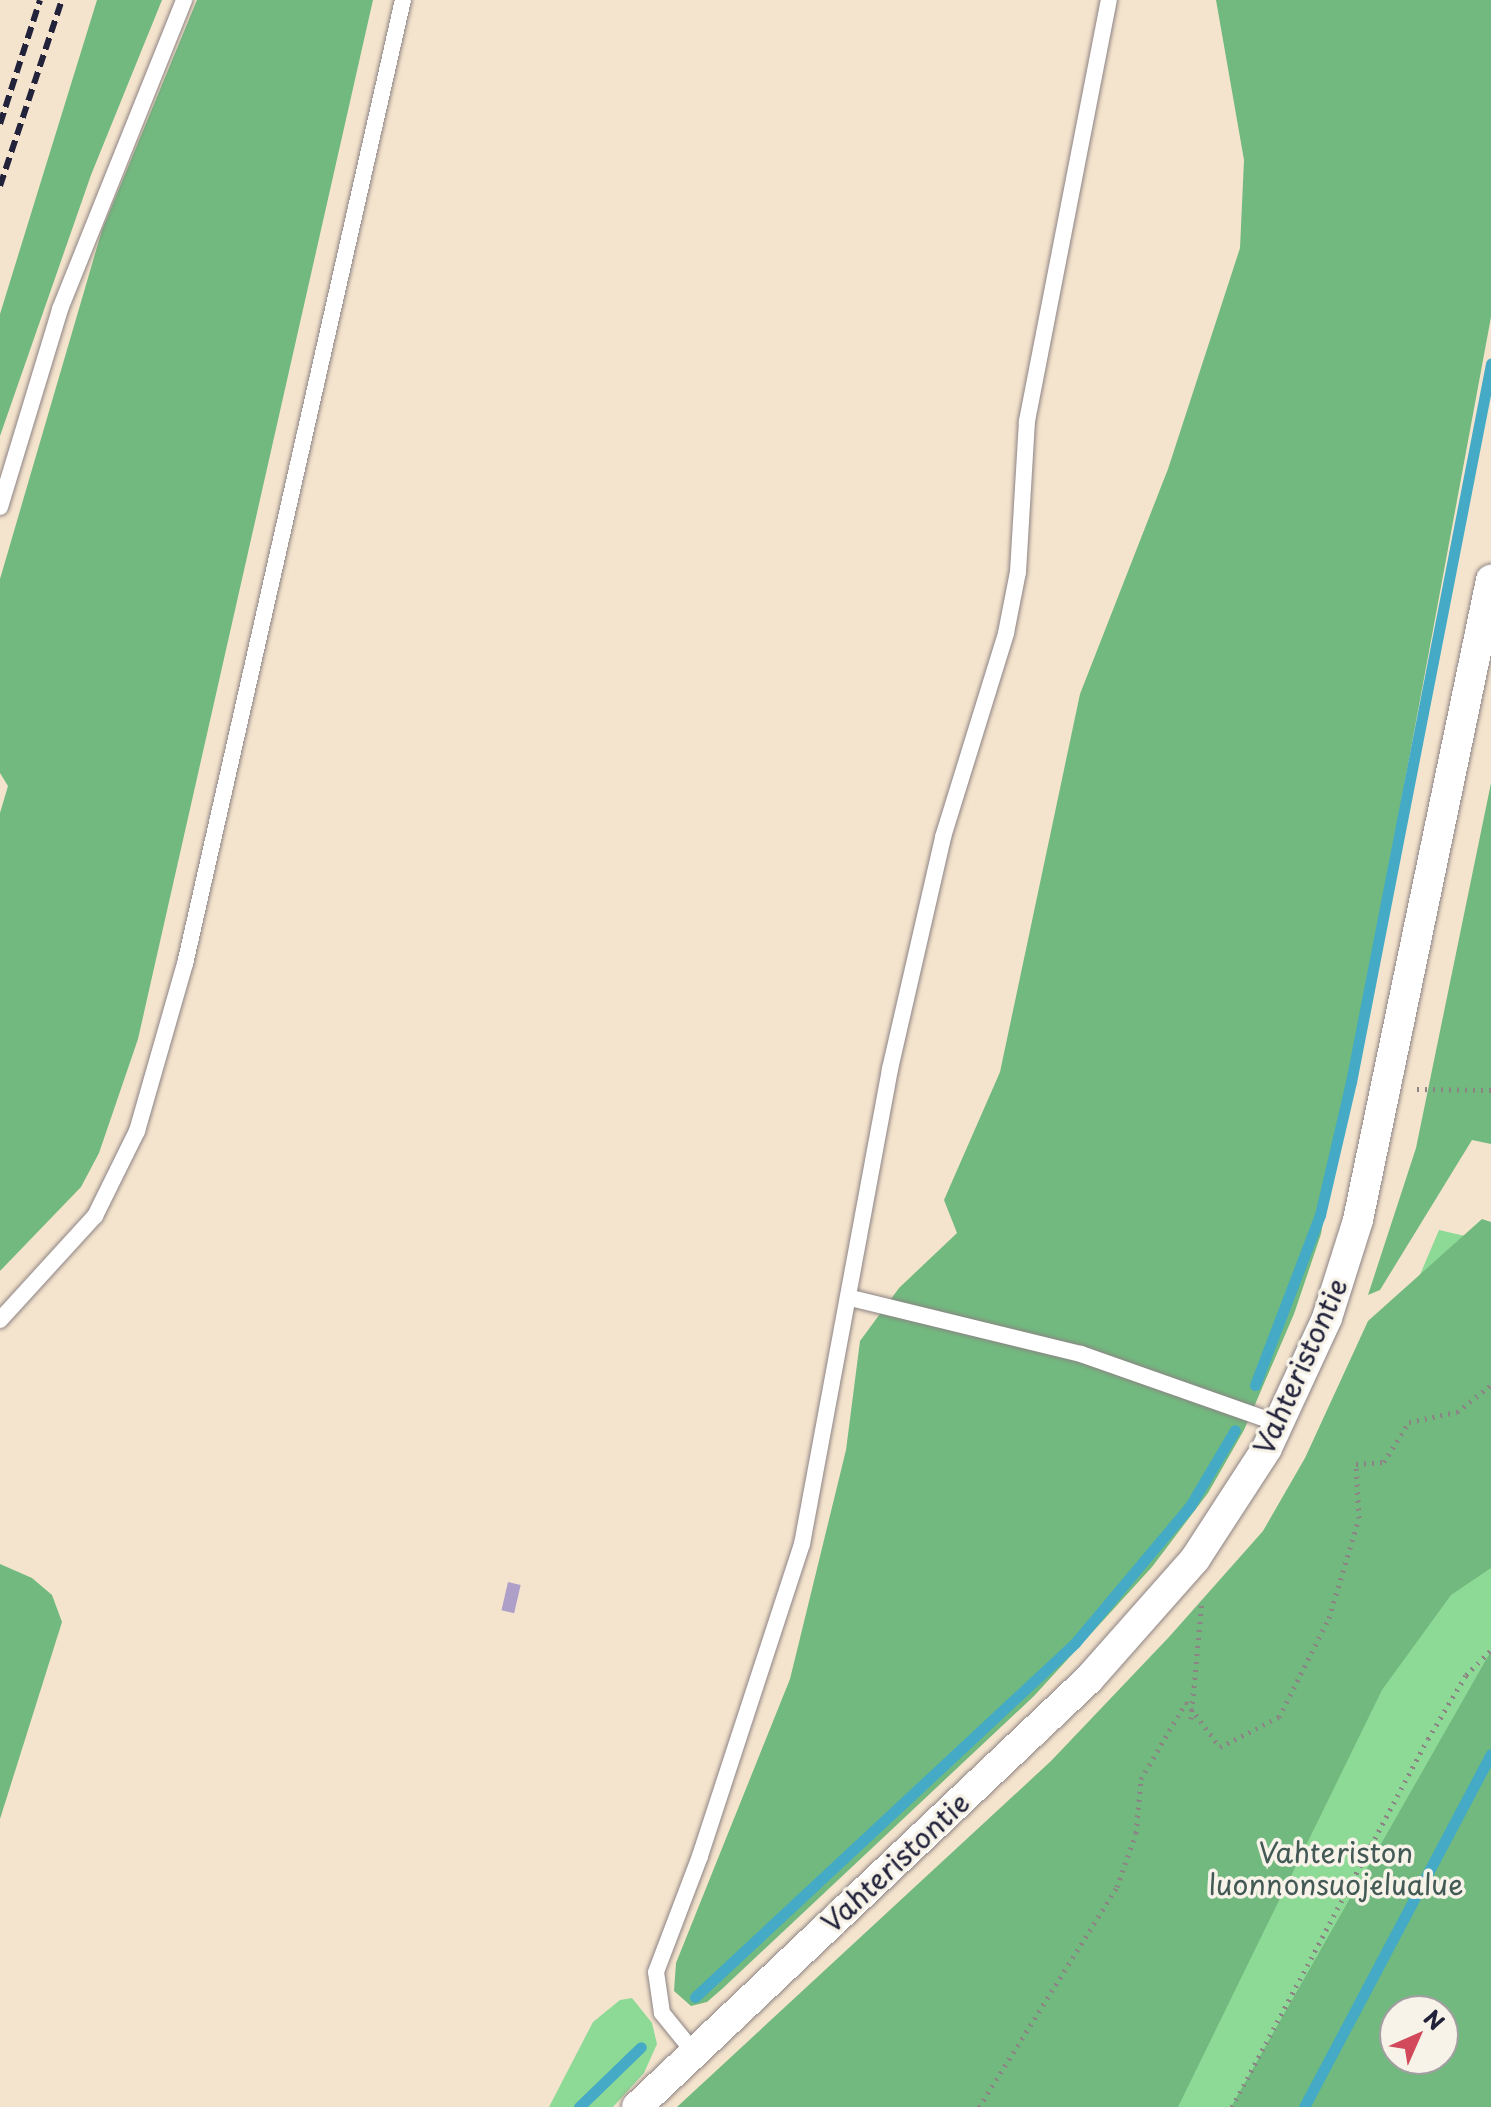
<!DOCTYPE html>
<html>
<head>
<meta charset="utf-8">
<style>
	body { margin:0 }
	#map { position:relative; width:1491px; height:2107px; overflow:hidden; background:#f5e4cd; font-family:"Playpen Sans",sans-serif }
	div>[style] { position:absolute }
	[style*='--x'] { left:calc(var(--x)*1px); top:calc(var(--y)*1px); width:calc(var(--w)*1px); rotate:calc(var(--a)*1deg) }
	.green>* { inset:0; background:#8dd996 }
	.forest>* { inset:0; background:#72b97f }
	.stream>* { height:11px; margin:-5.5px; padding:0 5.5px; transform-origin:5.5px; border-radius:5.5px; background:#45aac5 }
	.building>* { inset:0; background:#ad9fc8; transform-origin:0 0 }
	.path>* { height:5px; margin-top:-2.5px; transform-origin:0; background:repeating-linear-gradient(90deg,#8c8384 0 2px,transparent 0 8px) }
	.roads { filter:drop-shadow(0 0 2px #8c8384) drop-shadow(0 0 2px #8c8384) }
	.lane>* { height:16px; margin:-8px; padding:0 8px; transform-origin:8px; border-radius:8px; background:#fff }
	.street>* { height:30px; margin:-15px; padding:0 15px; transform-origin:15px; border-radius:15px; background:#fff }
	.rail>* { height:6px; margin-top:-3px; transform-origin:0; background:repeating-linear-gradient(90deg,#22223b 0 12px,transparent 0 18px) }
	span { translate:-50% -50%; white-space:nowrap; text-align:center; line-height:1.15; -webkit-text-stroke:7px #f7f3e8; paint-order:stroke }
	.street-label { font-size:28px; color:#22223b }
	.park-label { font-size:28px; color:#425956 }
	.north { position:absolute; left:1379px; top:1995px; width:80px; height:80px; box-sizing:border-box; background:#f7f3e8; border:2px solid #a29fa3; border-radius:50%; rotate:45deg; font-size:22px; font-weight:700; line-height:32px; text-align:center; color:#22223b }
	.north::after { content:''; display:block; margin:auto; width:28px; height:36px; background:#d1495b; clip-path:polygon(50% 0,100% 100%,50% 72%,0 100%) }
</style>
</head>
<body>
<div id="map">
	<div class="green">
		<i style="clip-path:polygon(evenodd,1439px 1230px,1491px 1242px,1491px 2107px,1067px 2107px,1439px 1230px,1395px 2011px,1443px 2011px,1443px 2059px,1395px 2059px,1395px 2011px)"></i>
		<i style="clip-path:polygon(632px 1998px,652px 2023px,657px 2044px,644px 2073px,613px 2107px,549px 2107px,593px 2022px,620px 2000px)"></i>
	</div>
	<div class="forest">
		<i style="clip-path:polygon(97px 0,162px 0,91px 175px,0 436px,0 314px)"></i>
		<i style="clip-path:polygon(197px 0,373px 0,138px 1039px,99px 1153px,81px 1187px,0 1271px,0 813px,8px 786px,0 773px,0 579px,102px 230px)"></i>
		<i style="clip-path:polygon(1216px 0,1491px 0,1491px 317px,1321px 1234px,1294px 1314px,1244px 1430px,1208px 1493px,1152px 1567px,1034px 1696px,722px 1989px,707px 2002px,691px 2006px,674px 1991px,676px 1963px,790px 1679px,846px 1450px,860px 1341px,899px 1288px,957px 1233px,944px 1200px,1000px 1072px,1080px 694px,1168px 469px,1240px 248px,1244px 160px)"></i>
		<i style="clip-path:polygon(1491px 783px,1491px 1144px,1472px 1140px,1380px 1290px,1368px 1295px,1416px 1148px)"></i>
		<i style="clip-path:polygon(1482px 1219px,1491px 1222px,1491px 1568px,1451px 1595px,1382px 1690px,1178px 2107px,677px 2107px,1051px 1761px,1169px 1637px,1263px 1531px,1305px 1458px,1368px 1321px)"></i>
		<i style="clip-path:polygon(0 1564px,32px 1578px,52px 1595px,62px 1622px,0 1819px)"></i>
		<i style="clip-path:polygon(evenodd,1491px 1651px,1491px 2107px,1231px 2107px,1491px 1651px,1395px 2011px,1443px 2011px,1443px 2059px,1395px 2059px,1395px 2011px)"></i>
	</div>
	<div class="stream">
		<i style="--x:1255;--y:1385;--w:182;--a:-69.1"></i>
		<i style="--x:1320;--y:1215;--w:137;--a:-76.9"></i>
		<i style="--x:1351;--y:1082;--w:732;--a:-78.97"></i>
		<i style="--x:695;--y:1997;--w:519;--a:-42.97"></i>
		<i style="--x:1075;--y:1643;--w:179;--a:-50"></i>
		<i style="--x:1190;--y:1506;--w:88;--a:-59.4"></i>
		<i style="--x:579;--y:2107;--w:86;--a:-44.1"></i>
		<i style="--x:1304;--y:2107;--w:399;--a:-62.1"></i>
	</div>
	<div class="building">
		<i style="left:508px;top:1582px;width:13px;height:29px;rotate:13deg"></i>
	</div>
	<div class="path">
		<i style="--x:1417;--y:1089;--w:74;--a:0.8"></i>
		<i style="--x:1191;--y:1719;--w:119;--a:-84.7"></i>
		<i style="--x:979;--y:2107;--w:260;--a:-57.9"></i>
		<i style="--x:1117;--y:1887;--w:57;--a:-70.6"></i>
		<i style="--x:1136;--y:1833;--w:54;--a:-84.7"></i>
		<i style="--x:1141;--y:1779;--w:89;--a:-59.7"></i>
		<i style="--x:1186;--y:1702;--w:56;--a:52.9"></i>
		<i style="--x:1220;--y:1747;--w:66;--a:-27"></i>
		<i style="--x:1279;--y:1717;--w:111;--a:-63.2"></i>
		<i style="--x:1329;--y:1618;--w:104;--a:-73.3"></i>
		<i style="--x:1359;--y:1518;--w:54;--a:-93.2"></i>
		<i style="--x:1356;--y:1464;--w:28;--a:-4"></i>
		<i style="--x:1384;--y:1462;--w:47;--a:-58"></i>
		<i style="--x:1409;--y:1422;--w:49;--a:-11.8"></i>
		<i style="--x:1457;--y:1412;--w:43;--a:-38.5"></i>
		<i style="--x:1232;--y:2107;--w:417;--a:-62"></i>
		<i style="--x:1428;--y:1739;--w:74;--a:-59.3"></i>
		<i style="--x:1466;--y:1675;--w:35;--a:-45"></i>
	</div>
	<div class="roads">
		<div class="lane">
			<i style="--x:0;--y:507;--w:207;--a:-73.1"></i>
			<i style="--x:60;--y:309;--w:333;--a:-68.1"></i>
			<i style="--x:851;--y:1298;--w:237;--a:13.7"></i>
			<i style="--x:1081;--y:1354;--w:211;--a:19.4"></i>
			<i style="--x:0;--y:1320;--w:141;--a:-47.6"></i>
			<i style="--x:95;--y:1216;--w:95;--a:-63.7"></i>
			<i style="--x:137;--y:1131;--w:174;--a:-74"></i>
			<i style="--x:185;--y:964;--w:988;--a:-77.26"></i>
			<i style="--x:692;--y:2050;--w:48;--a:-129"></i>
			<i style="--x:662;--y:2013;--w:41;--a:-98.3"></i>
			<i style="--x:656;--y:1972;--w:124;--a:-69.2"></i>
			<i style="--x:700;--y:1856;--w:328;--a:-71.9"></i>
			<i style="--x:802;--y:1544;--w:483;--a:-79.5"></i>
			<i style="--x:890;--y:1069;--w:238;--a:-77.1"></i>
			<i style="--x:943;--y:837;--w:214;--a:-72.8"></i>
			<i style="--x:1006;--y:633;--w:62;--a:-78.9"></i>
			<i style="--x:1018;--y:572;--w:151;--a:-86.6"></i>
			<i style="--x:1027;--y:421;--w:429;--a:-79"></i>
		</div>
		<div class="street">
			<i style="--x:637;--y:2107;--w:622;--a:-43.44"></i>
			<i style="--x:1089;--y:1679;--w:160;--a:-48.5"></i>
			<i style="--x:1195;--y:1559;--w:132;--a:-57"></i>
			<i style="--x:1267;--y:1448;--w:143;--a:-65.2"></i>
			<i style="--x:1327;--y:1318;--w:103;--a:-72.4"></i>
			<i style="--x:1358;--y:1220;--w:654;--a:-78.26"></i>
		</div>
	</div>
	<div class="rail">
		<i style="--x:0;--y:124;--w:130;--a:-72.1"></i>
		<i style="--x:0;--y:186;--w:196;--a:-71.6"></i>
	</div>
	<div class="street-label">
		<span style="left:1300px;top:1366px;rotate:-66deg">Vahteristontie</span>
		<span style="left:895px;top:1862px;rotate:-43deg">Vahteristontie</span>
	</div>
	<div class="park-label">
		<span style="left:1336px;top:1868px">Vahteriston<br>luonnonsuojelualue</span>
	</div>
	<div class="north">N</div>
</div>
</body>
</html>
